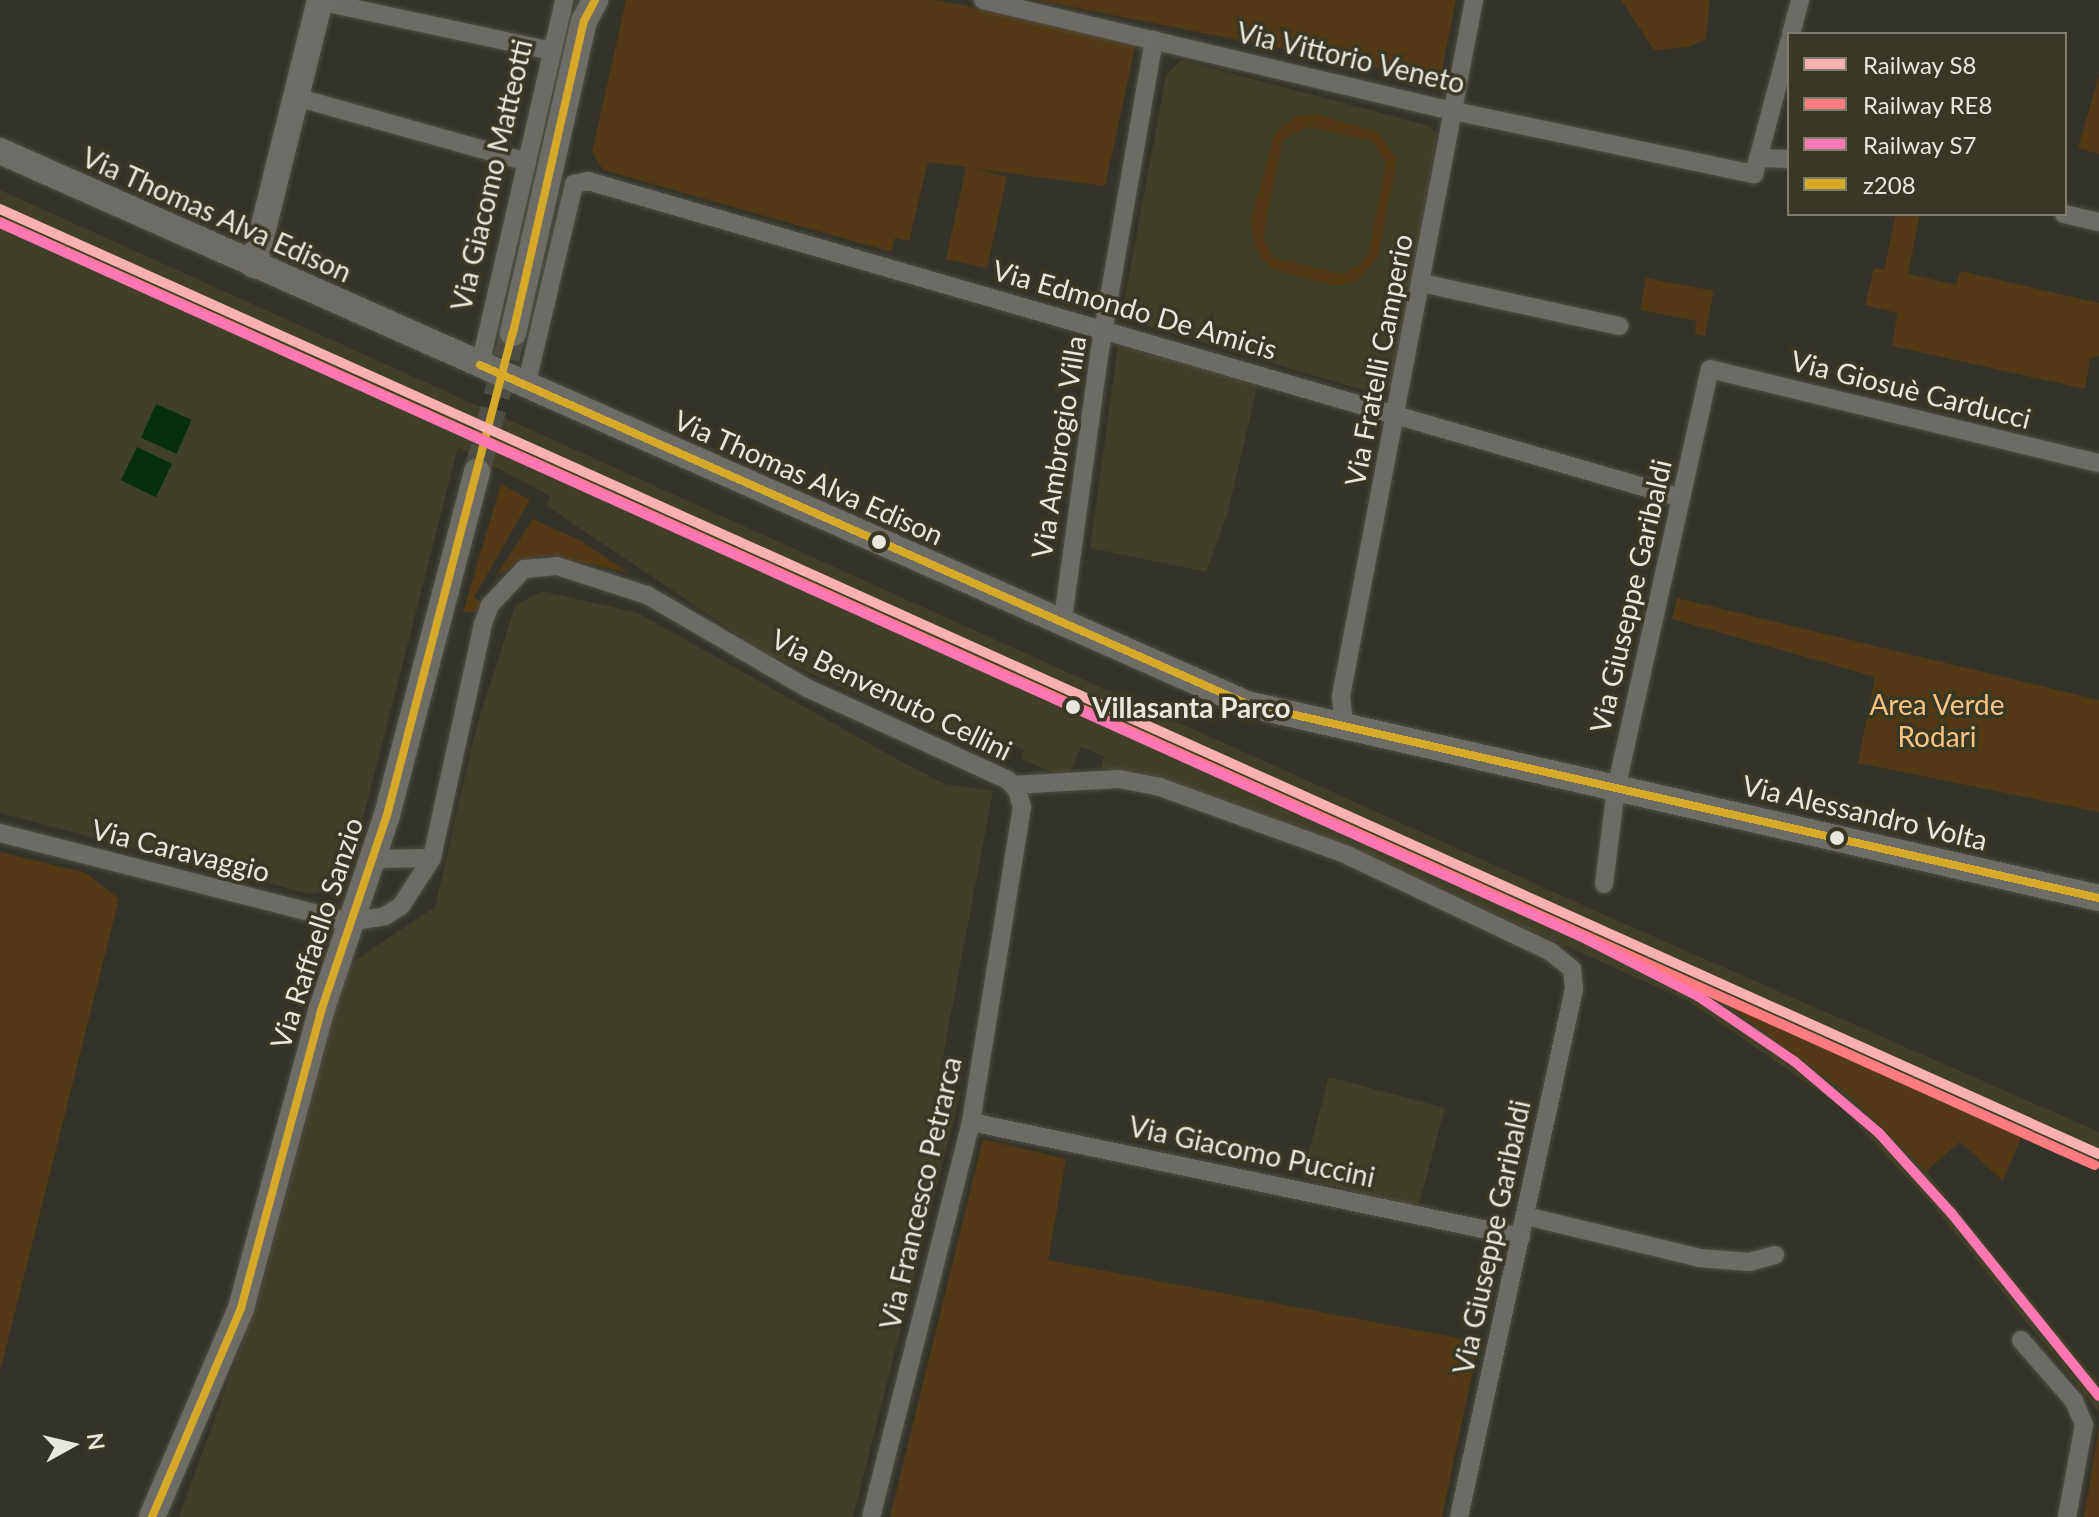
<!DOCTYPE html>
<html>
<head>
<meta charset="utf-8">
<style>
	body { margin:0 }
	#map { position:relative; width:2099px; height:1517px; overflow:hidden; background:#333329; font-family:Lato,sans-serif }
	div>[style] { position:absolute }
	[style*='--x'] { left:calc(var(--x)*1px); top:calc(var(--y)*1px); width:calc(var(--w)*1px); rotate:calc(var(--a)*1deg) }
	.built>* { inset:0; background:#404028; transform-origin:0 0 }
	.green>* { inset:0; background:#533915 }
	.water>* { inset:0; background:#06300d; transform-origin:0 0 }
	.secondary-tunnel>* { height:26px; margin-top:-13px; transform-origin:0; background:repeating-linear-gradient(90deg,#4e4e44 0 26px,transparent 0 39px) }
	.roads { filter:drop-shadow(0 0 2px #4f4f46) drop-shadow(0 0 2px #4f4f46) }
	.street>* { height:18px; margin:-9px; padding:0 9px; transform-origin:9px; border-radius:9px; background:#6c6b66 }
	.secondary>* { height:26px; margin:-13px; padding:0 13px; transform-origin:13px; border-radius:13px; background:#6e6c66 }
	.bus-1>* { height:8px; margin:-4px; padding:0 4px; transform-origin:4px; border-radius:4px; background:#d7a928 }
	.rail-1>* { height:10px; margin:-5px; padding:0 5px; transform-origin:5px; border-radius:5px; background:#f8b1b0 }
	.rail-2>* { height:10px; margin:-5px; padding:0 5px; transform-origin:5px; border-radius:5px; background:#fe7c7f }
	.rail-3>* { height:10px; margin:-5px; padding:0 5px; transform-origin:5px; border-radius:5px; background:#fd77b2 }
	.dots>* { width:22px; height:22px; translate:-50% -50%; box-sizing:border-box; border:4px solid #383824; border-radius:50% }
	span { translate:-50% -50%; white-space:nowrap; text-align:center; line-height:1.15; -webkit-text-stroke:7px #383824; paint-order:stroke }
	.street-label { font-size:28px; color:#e8e8dc }
	.park-label { font-size:28px; color:#fac381 }
	.stop-label { font-size:28px; color:#e8e8dc; font-weight:700 }
	.left { translate:0 -50%; text-align:left }
	.legend { position:absolute; left:1787px; top:32px; width:280px; height:184px; box-sizing:border-box; background:#383824; border:2px solid #7e7e6e; margin:0; padding:10px 14px; list-style:none; font-size:24px; color:#e8e8dc }
	.legend li { display:flex; align-items:center; gap:16px; height:40px }
	.legend b { width:40px; border:2px solid #7e7e6e }
	.north { position:absolute; left:32px; top:1405px; width:80px; height:80px; -webkit-text-stroke:6px #383824; paint-order:stroke; rotate:82deg; font-size:22px; font-weight:700; line-height:32px; text-align:center; color:#e8e8dc }
	.north::after { content:''; display:block; margin:auto; width:28px; height:36px; background:#e8e8dc; clip-path:polygon(50% 0,100% 100%,50% 72%,0 100%) }
</style>
</head>
<body>
<div id="map">
	<div class="built">
		<i style="clip-path:polygon(1181px 60px,1430px 126px,1437px 135px,1393px 383px,1382px 396px,1121px 318px,1166px 75px)"></i>
		<i style="clip-path:polygon(0 190px,1609px 917px,2099px 1132px,2099px 1167px,1737px 999px,1733px 1008px,1847px 1093px,1926px 1171px,2099px 1383px,2099px 1412px,1930px 1202px,1839px 1105px,1688px 1001px,1347px 847px,1185px 787px,1101px 768px,1104px 756px,1081px 747px,1067px 778px,1021px 759px,1024px 750px,983px 733px,976px 749px,764px 652px,547px 506px,550px 496px,458px 447px,356px 846px,337px 847px,330px 891px,310px 894px,0 813px)"></i>
		<i style="clip-path:polygon(1118px 346px,1258px 383px,1228px 512px,1206px 572px,1090px 548px)"></i>
		<i style="clip-path:polygon(542px 591px,638px 613px,902px 762px,945px 784px,993px 791px,937px 1088px,961px 1091px,853px 1517px,179px 1517px,260px 1294px,347px 966px,435px 907px,476px 728px,515px 606px)"></i>
		<i style="left:1329px;top:1077px;width:120px;height:104px;rotate:15deg"></i>
	</div>
	<div class="green">
		<i style="clip-path:polygon(626px 0,934px 0,1137px 38px,1105px 186px,976px 169px,1007px 177px,987px 268px,946px 259px,966px 167px,928px 162px,909px 241px,895px 238px,891px 252px,603px 170px,592px 152px)"></i>
		<i style="clip-path:polygon(1037px 0,1456px 0,1440px 80px)"></i>
		<i style="clip-path:polygon(1621px 0,1710px 0,1706px 39px,1689px 47px,1654px 50px)"></i>
		<i style="clip-path:polygon(2099px 75px,2099px 154px,2078px 148px)"></i>
		<i style="clip-path:polygon(evenodd,1314px 114px,1378px 132px,1397px 159px,1378px 257px,1357px 281px,1336px 286px,1271px 269px,1257px 251px,1250px 223px,1275px 133px,1297px 116px,1314px 114px,1307px 126px,1373px 142px,1386px 163px,1369px 251px,1361px 264px,1342px 274px,1272px 257px,1263px 237px,1283px 140px,1307px 126px)"></i>
		<i style="clip-path:polygon(1896px 214px,1920px 214px,1908px 274px,1956px 285px,1960px 271px,2099px 303px,2099px 356px,2090px 359px,2085px 389px,1892px 346px,1897px 313px,1865px 305px,1874px 268px,1884px 270px)"></i>
		<i style="clip-path:polygon(1646px 278px,1714px 291px,1705px 336px,1695px 334px,1696px 321px,1640px 310px)"></i>
		<i style="clip-path:polygon(501px 484px,530px 500px,474px 597px,482px 603px,480px 612px,463px 612px)"></i>
		<i style="clip-path:polygon(533px 519px,581px 541px,629px 573px,550px 555px,522px 560px,496px 576px)"></i>
		<i style="clip-path:polygon(1677px 598px,2099px 700px,2099px 812px,1858px 763px,1875px 677px,1672px 619px)"></i>
		<i style="clip-path:polygon(0 852px,86px 873px,119px 899px,0 1372px)"></i>
		<i style="clip-path:polygon(1737px 998px,2023px 1133px,2003px 1181px,1960px 1142px,1926px 1171px,1847px 1093px,1733px 1009px)"></i>
		<i style="clip-path:polygon(983px 1139px,1066px 1159px,1048px 1260px,1479px 1342px,1442px 1517px,890px 1517px)"></i>
		<i style="clip-path:polygon(2099px 1427px,2099px 1517px,2084px 1517px)"></i>
	</div>
	<div class="water">
		<i style="left:156px;top:404px;width:39px;height:37px;rotate:24deg"></i>
		<i style="left:137px;top:447px;width:39px;height:37px;rotate:26deg"></i>
	</div>
	<div class="secondary-tunnel">
		<i style="--x:477;--y:472;--w:144;--a:-75.5"></i>
	</div>
	<div class="roads">
		<div class="street">
			<i style="--x:983;--y:0;--w:484;--a:13.3"></i>
			<i style="--x:1454;--y:111;--w:307;--a:11.9"></i>
			<i style="--x:1754;--y:174;--w:137;--a:-75.1"></i>
			<i style="--x:319;--y:1;--w:239;--a:12.1"></i>
			<i style="--x:1791;--y:34;--w:35;--a:-75"></i>
			<i style="--x:296;--y:97;--w:240;--a:15.7"></i>
			<i style="--x:1758;--y:158;--w:31;--a:2"></i>
			<i style="--x:2064;--y:214;--w:36;--a:13"></i>
			<i style="--x:1422;--y:283;--w:202;--a:12.3"></i>
			<i style="--x:480;--y:365;--w:375;--a:-77"></i>
			<i style="--x:526;--y:386;--w:208;--a:-76.6"></i>
			<i style="--x:574;--y:184;--w:14;--a:-12"></i>
			<i style="--x:588;--y:181;--w:1138;--a:16.17"></i>
			<i style="--x:1062;--y:626;--w:274;--a:-82.2"></i>
			<i style="--x:1099;--y:355;--w:320;--a:-80.1"></i>
			<i style="--x:1345;--y:730;--w:34;--a:-97"></i>
			<i style="--x:1341;--y:696;--w:709;--a:-79.18"></i>
			<i style="--x:1013;--y:785;--w:106;--a:-3.2"></i>
			<i style="--x:1119;--y:779;--w:42;--a:11"></i>
			<i style="--x:1160;--y:787;--w:197;--a:19.9"></i>
			<i style="--x:1345;--y:854;--w:228;--a:25.4"></i>
			<i style="--x:1551;--y:952;--w:27;--a:39"></i>
			<i style="--x:1572;--y:969;--w:20;--a:84"></i>
			<i style="--x:1574;--y:989;--w:540;--a:102.29"></i>
			<i style="--x:0;--y:833;--w:360;--a:14.3"></i>
			<i style="--x:349;--y:922;--w:36;--a:-9"></i>
			<i style="--x:385;--y:916;--w:19;--a:-32"></i>
			<i style="--x:401;--y:906;--w:57;--a:-57.1"></i>
			<i style="--x:432;--y:858;--w:60;--a:179"></i>
			<i style="--x:432;--y:858;--w:239;--a:-77.7"></i>
			<i style="--x:483;--y:624;--w:20;--a:-70"></i>
			<i style="--x:490;--y:605;--w:50;--a:-46.6"></i>
			<i style="--x:524;--y:569;--w:33;--a:-5"></i>
			<i style="--x:557;--y:566;--w:95;--a:17.9"></i>
			<i style="--x:647;--y:595;--w:185;--a:30.2"></i>
			<i style="--x:807;--y:688;--w:221;--a:24.6"></i>
			<i style="--x:1008;--y:780;--w:13;--a:48"></i>
			<i style="--x:1017;--y:790;--w:18;--a:74"></i>
			<i style="--x:1022;--y:807;--w:319;--a:99.2"></i>
			<i style="--x:971;--y:1122;--w:407;--a:104.2"></i>
			<i style="--x:1604;--y:884;--w:96;--a:-82.8"></i>
			<i style="--x:1616;--y:789;--w:430;--a:-77.4"></i>
			<i style="--x:1710;--y:369;--w:400;--a:13.6"></i>
			<i style="--x:971;--y:1122;--w:562;--a:11.81"></i>
			<i style="--x:1526;--y:1216;--w:178;--a:13.6"></i>
			<i style="--x:1699;--y:1258;--w:50;--a:4.6"></i>
			<i style="--x:1749;--y:1262;--w:27;--a:-15"></i>
			<i style="--x:2021;--y:1340;--w:81;--a:49"></i>
			<i style="--x:2074;--y:1401;--w:26;--a:67"></i>
			<i style="--x:2084;--y:1425;--w:94;--a:100.5"></i>
		</div>
		<div class="secondary">
			<i style="--x:0;--y:151;--w:1364;--a:23.92"></i>
			<i style="--x:1247;--y:704;--w:874;--a:12.83"></i>
			<i style="--x:254;--y:265;--w:273;--a:-76"></i>
			<i style="--x:513;--y:333;--w:320;--a:-77.2"></i>
			<i style="--x:584;--y:21;--w:24;--a:-62"></i>
			<i style="--x:152;--y:1517;--w:227;--a:-66.9"></i>
			<i style="--x:241;--y:1308;--w:308;--a:-74.9"></i>
			<i style="--x:321;--y:1011;--w:207;--a:-71.4"></i>
			<i style="--x:387;--y:815;--w:355;--a:-75.3"></i>
		</div>
	</div>
	<div class="bus-1">
		<i style="--x:480;--y:365;--w:839;--a:23.84"></i>
		<i style="--x:1247;--y:704;--w:874;--a:12.83"></i>
		<i style="--x:152;--y:1517;--w:227;--a:-66.9"></i>
		<i style="--x:241;--y:1308;--w:308;--a:-74.9"></i>
		<i style="--x:321;--y:1011;--w:207;--a:-71.4"></i>
		<i style="--x:387;--y:815;--w:498;--a:-75.4"></i>
		<i style="--x:513;--y:333;--w:320;--a:-77.2"></i>
		<i style="--x:584;--y:21;--w:24;--a:-62"></i>
	</div>
	<div class="rail-1">
		<i style="--x:0;--y:209;--w:2302;--a:24.24"></i>
	</div>
	<div class="rail-2">
		<i style="--x:0;--y:222;--w:2297;--a:24.24"></i>
	</div>
	<div class="rail-3">
		<i style="--x:0;--y:223;--w:1736;--a:24.29"></i>
		<i style="--x:1582;--y:937;--w:130;--a:27"></i>
		<i style="--x:1698;--y:996;--w:116;--a:34.1"></i>
		<i style="--x:1794;--y:1061;--w:111;--a:40.3"></i>
		<i style="--x:1879;--y:1133;--w:109;--a:48"></i>
		<i style="--x:1952;--y:1214;--w:234;--a:51.1"></i>
	</div>
	<div class="dots">
		<i style="left:879px;top:542px;background:#e8e8dc"></i>
		<i style="left:1073px;top:707px;background:#e8e8dc"></i>
		<i style="left:1837px;top:838px;background:#e8e8dc"></i>
	</div>
	<div class="street-label">
		<span style="left:1351px;top:57px;rotate:13deg">Via Vittorio Veneto</span>
		<span style="left:491px;top:175px;rotate:-77deg">Via Giacomo Matteotti</span>
		<span style="left:217px;top:214px;rotate:24deg">Via Thomas Alva Edison</span>
		<span style="left:1135px;top:309px;rotate:16deg">Via Edmondo De Amicis</span>
		<span style="left:1378px;top:360px;rotate:-79deg">Via Fratelli Camperio</span>
		<span style="left:1911px;top:389px;rotate:14deg">Via Giosuè Carducci</span>
		<span style="left:1058px;top:447px;rotate:-81deg">Via Ambrogio Villa</span>
		<span style="left:809px;top:477px;rotate:24deg">Via Thomas Alva Edison</span>
		<span style="left:1630px;top:596px;rotate:-77deg">Via Giuseppe Garibaldi</span>
		<span style="left:892px;top:694px;rotate:26deg">Via Benvenuto Cellini</span>
		<span style="left:1865px;top:812px;rotate:13deg">Via Alessandro Volta</span>
		<span style="left:181px;top:850px;rotate:14deg">Via Caravaggio</span>
		<span style="left:316px;top:933px;rotate:-72deg">Via Raffaello Sanzio</span>
		<span style="left:1252px;top:1151px;rotate:12deg">Via Giacomo Puccini</span>
		<span style="left:920px;top:1193px;rotate:-77deg">Via Francesco Petrarca</span>
		<span style="left:1491px;top:1237px;rotate:-78deg">Via Giuseppe Garibaldi</span>
	</div>
	<div class="park-label">
		<span style="left:1937px;top:720px">Area Verde<br>Rodari</span>
	</div>
	<div class="stop-label">
		<span class="left" style="left:1092px;top:707px">Villasanta Parco</span>
	</div>
	<ul class="legend">
	<li><b style="height:10px;background:#f8b1b0"></b>Railway S8</li>
	<li><b style="height:10px;background:#fe7c7f"></b>Railway RE8</li>
	<li><b style="height:10px;background:#fd77b2"></b>Railway S7</li>
	<li><b style="height:10px;background:#d7a928"></b>z208</li>
	</ul>
	<div class="north">N</div>
</div>
</body>
</html>
